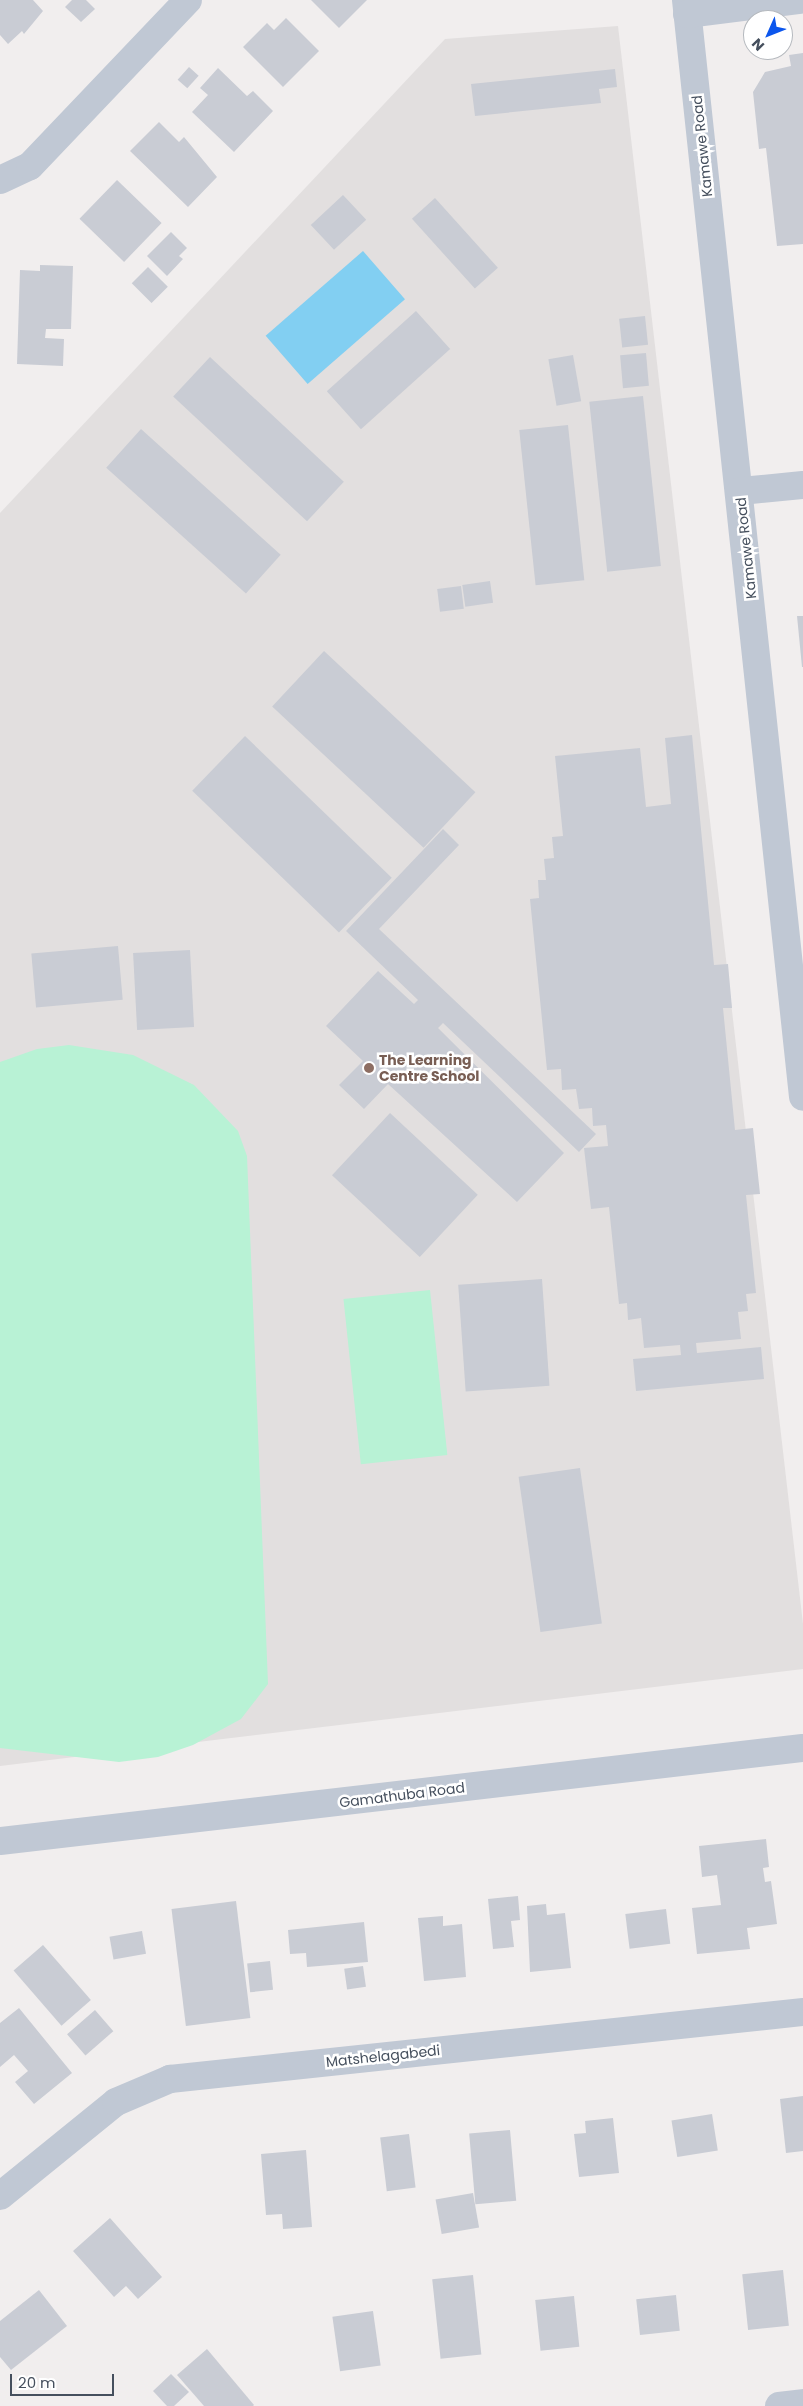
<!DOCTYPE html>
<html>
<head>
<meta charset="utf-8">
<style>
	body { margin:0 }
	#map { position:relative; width:803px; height:2406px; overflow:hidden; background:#f1eeee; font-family:Poppins,sans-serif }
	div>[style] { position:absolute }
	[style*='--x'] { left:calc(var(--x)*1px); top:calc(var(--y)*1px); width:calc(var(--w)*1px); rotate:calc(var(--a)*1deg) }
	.education>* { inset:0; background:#e2dfdf }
	.green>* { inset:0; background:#b8f2d5; transform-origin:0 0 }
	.water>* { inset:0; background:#82cff2; transform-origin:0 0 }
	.building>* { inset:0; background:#c9ccd4; transform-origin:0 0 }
	.street>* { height:28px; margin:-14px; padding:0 14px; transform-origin:14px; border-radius:14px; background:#c0c8d4 }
	.dots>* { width:14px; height:14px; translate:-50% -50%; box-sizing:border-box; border:2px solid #fff; border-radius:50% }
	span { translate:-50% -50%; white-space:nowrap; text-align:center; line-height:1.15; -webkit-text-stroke:5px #fff; paint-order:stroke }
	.street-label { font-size:14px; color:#454f5d }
	.education-label { font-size:14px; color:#785e54; font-weight:700 }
	.left { translate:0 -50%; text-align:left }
	.north { position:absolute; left:743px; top:10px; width:50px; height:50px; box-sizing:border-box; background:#fff; border:1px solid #b5b9be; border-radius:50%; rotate:226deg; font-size:14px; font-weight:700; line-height:20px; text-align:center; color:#454f5d }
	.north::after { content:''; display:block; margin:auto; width:18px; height:22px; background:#0c56ed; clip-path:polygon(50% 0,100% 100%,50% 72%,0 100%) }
	.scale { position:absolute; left:10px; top:2374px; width:104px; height:22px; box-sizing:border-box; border:2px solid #454f5d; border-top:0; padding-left:6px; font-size:15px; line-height:18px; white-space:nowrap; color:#454f5d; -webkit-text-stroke:4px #fff; paint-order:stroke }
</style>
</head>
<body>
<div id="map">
	<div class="education">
		<i style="clip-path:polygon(618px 26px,803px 1624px,803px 1669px,0 1766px,0 513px,445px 39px)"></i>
	</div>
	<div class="green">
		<i style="clip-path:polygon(69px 1045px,133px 1055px,194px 1085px,238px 1131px,247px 1156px,268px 1684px,241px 1719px,193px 1745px,158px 1757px,119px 1762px,0 1748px,0 1062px,37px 1049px)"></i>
		<i style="left:430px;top:1290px;width:166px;height:87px;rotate:84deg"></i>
	</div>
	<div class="water">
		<i style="left:363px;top:251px;width:64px;height:129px;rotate:49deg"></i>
	</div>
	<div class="building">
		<i style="clip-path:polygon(0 0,33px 0,43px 11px,24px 34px,22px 31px,8px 44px,0 35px)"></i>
		<i style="clip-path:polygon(72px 0,86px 0,95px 9px,81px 22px,65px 7px)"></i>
		<i style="clip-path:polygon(311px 0,367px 0,339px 28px)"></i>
		<i style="clip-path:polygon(286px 18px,319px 51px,283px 87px,243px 47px,267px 23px,274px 30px)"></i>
		<i style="clip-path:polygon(803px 53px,803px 244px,777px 246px,766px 148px,759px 149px,753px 92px,765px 72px,791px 66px,789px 55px)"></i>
		<i style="left:189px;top:67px;width:13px;height:17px;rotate:42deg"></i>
		<i style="clip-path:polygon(218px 68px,247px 96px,253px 91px,273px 111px,234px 152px,192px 112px,208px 95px,200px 88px)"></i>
		<i style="clip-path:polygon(615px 69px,617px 87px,599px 89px,601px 103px,475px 116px,471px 84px)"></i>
		<i style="clip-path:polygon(159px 122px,179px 142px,184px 137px,217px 177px,188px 207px,130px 151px)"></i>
		<i style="left:117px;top:180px;width:62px;height:54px;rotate:44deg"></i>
		<i style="left:343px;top:195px;width:34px;height:44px;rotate:47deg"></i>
		<i style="left:435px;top:198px;width:94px;height:31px;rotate:48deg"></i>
		<i style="clip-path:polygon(171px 232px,187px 248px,179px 256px,183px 259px,167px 276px,147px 256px)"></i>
		<i style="clip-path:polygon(40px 265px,73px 266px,71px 329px,46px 329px,45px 338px,64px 339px,63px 366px,17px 364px,20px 270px,40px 271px)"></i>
		<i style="left:148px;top:267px;width:28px;height:23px;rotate:45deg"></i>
		<i style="left:416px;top:311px;width:51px;height:120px;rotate:48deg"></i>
		<i style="left:645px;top:316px;width:29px;height:26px;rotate:84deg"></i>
		<i style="left:646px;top:353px;width:33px;height:26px;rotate:85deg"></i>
		<i style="left:573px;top:355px;width:47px;height:25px;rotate:80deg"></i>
		<i style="left:210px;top:357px;width:183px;height:54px;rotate:43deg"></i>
		<i style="left:643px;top:396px;width:171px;height:54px;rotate:84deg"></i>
		<i style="left:568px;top:425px;width:156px;height:49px;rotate:84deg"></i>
		<i style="left:141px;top:429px;width:188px;height:52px;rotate:42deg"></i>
		<i style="left:490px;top:581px;width:22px;height:28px;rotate:82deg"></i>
		<i style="left:461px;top:586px;width:23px;height:24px;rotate:83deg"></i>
		<i style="clip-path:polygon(797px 616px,803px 616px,803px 667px,802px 667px)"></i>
		<i style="left:324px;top:651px;width:207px;height:76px;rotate:43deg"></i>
		<i style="clip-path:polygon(692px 735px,714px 965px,728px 964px,732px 1008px,723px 1008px,735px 1130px,753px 1128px,760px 1194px,746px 1195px,756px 1293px,746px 1294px,748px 1311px,738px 1312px,741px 1339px,696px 1343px,697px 1353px,761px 1347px,764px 1379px,636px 1391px,633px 1359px,681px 1355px,680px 1345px,644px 1348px,641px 1318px,628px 1320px,627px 1303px,619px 1304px,609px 1207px,591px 1209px,584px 1148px,608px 1146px,606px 1125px,593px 1126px,592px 1108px,579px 1109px,576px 1089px,562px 1090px,561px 1069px,547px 1070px,530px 899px,539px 898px,538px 880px,546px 880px,544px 859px,554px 858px,552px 837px,563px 836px,555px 756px,640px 748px,646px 807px,671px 804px,665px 738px)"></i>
		<i style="left:245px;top:736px;width:204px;height:76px;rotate:44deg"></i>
		<i style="clip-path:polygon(443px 829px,459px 845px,379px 929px,596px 1134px,579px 1152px,443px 1023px,438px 1028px,564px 1153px,517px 1202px,388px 1084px,364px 1109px,339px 1085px,363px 1061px,326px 1026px,378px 971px,414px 1004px,418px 1000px,346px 931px)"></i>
		<i style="left:118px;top:946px;width:54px;height:87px;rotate:85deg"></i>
		<i style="left:190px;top:950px;width:77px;height:57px;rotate:87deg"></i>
		<i style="left:390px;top:1113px;width:120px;height:85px;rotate:43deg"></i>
		<i style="left:542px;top:1279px;width:107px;height:84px;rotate:86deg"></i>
		<i style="left:580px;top:1468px;width:157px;height:62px;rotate:82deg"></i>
		<i style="clip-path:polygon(766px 1839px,769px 1867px,763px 1868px,765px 1882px,771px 1881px,777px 1924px,747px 1928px,750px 1949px,697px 1954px,692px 1908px,721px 1905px,717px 1875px,702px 1877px,699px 1846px)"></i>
		<i style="clip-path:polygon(518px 1896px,520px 1920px,511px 1921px,514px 1947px,493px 1949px,488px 1899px)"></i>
		<i style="left:236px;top:1901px;width:118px;height:65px;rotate:83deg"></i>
		<i style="clip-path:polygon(546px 1904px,547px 1915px,565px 1913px,571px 1968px,530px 1972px,527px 1906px)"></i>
		<i style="left:666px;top:1909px;width:35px;height:41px;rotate:83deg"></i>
		<i style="clip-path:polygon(443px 1916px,443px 1926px,462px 1924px,466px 1977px,424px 1981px,418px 1918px)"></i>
		<i style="clip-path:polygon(364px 1922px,368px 1962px,307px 1967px,306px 1953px,290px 1954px,288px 1930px)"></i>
		<i style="left:142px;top:1931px;width:23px;height:33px;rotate:80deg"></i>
		<i style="left:43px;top:1945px;width:73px;height:39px;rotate:49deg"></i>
		<i style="left:270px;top:1961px;width:29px;height:23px;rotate:84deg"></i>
		<i style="left:363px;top:1966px;width:21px;height:19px;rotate:82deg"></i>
		<i style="clip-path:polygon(19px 2008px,72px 2073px,34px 2104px,15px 2082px,28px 2071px,14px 2055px,0 2067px,0 2023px)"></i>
		<i style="left:95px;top:2010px;width:28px;height:37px;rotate:49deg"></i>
		<i style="clip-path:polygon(803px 2096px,803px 2151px,786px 2153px,780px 2099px)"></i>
		<i style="left:712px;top:2114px;width:37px;height:41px;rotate:81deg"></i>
		<i style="clip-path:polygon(613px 2118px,619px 2173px,579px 2177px,574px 2134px,586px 2133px,585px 2121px)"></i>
		<i style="left:510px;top:2130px;width:71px;height:41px;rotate:85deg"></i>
		<i style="left:409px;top:2134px;width:54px;height:29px;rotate:83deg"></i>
		<i style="clip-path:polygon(306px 2150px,312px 2227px,283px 2229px,282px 2214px,266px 2215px,261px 2154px)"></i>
		<i style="left:473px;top:2193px;width:35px;height:38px;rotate:80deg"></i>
		<i style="clip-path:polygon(110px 2218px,162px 2277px,138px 2299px,126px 2286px,114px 2297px,73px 2251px)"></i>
		<i style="left:783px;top:2270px;width:56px;height:41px;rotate:84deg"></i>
		<i style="left:473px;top:2275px;width:80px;height:41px;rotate:84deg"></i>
		<i style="clip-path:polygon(39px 2290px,67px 2326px,11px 2370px,0 2357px,0 2321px)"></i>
		<i style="left:676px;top:2295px;width:36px;height:40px;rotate:84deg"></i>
		<i style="left:574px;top:2296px;width:51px;height:39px;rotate:84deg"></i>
		<i style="left:373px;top:2311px;width:55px;height:41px;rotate:82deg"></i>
		<i style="clip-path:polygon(207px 2349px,254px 2405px,253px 2406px,204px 2406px,177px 2375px)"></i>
		<i style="clip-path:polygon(171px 2374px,189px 2392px,174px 2406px,167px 2406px,153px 2391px)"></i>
	</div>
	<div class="street">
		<i style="--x:686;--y:0;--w:1103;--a:83.91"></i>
		<i style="--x:687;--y:14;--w:114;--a:-7.1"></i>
		<i style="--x:0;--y:180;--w:33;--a:-25"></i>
		<i style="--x:30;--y:166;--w:229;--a:-46.4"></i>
		<i style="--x:741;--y:491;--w:62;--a:-5.5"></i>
		<i style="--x:0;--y:1841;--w:808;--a:-6.61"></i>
		<i style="--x:0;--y:2196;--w:149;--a:-39"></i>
		<i style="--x:116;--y:2102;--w:59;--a:-23.1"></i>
		<i style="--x:170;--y:2079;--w:637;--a:-6.04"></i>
		<i style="--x:779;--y:2406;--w:24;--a:-7"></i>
	</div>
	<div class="dots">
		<i style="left:369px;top:1068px;background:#8d6e63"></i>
	</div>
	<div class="street-label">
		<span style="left:702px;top:146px;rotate:-96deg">Kamawe Road</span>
		<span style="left:746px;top:548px;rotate:-96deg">Kamawe Road</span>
		<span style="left:402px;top:1795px;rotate:-7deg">Gamathuba Road</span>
		<span style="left:383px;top:2056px;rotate:-6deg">Matshelagabedi</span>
	</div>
	<div class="education-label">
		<span class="left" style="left:379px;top:1068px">The Learning<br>Centre School</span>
	</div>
	<div class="north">N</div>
	<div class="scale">20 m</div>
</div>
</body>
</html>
